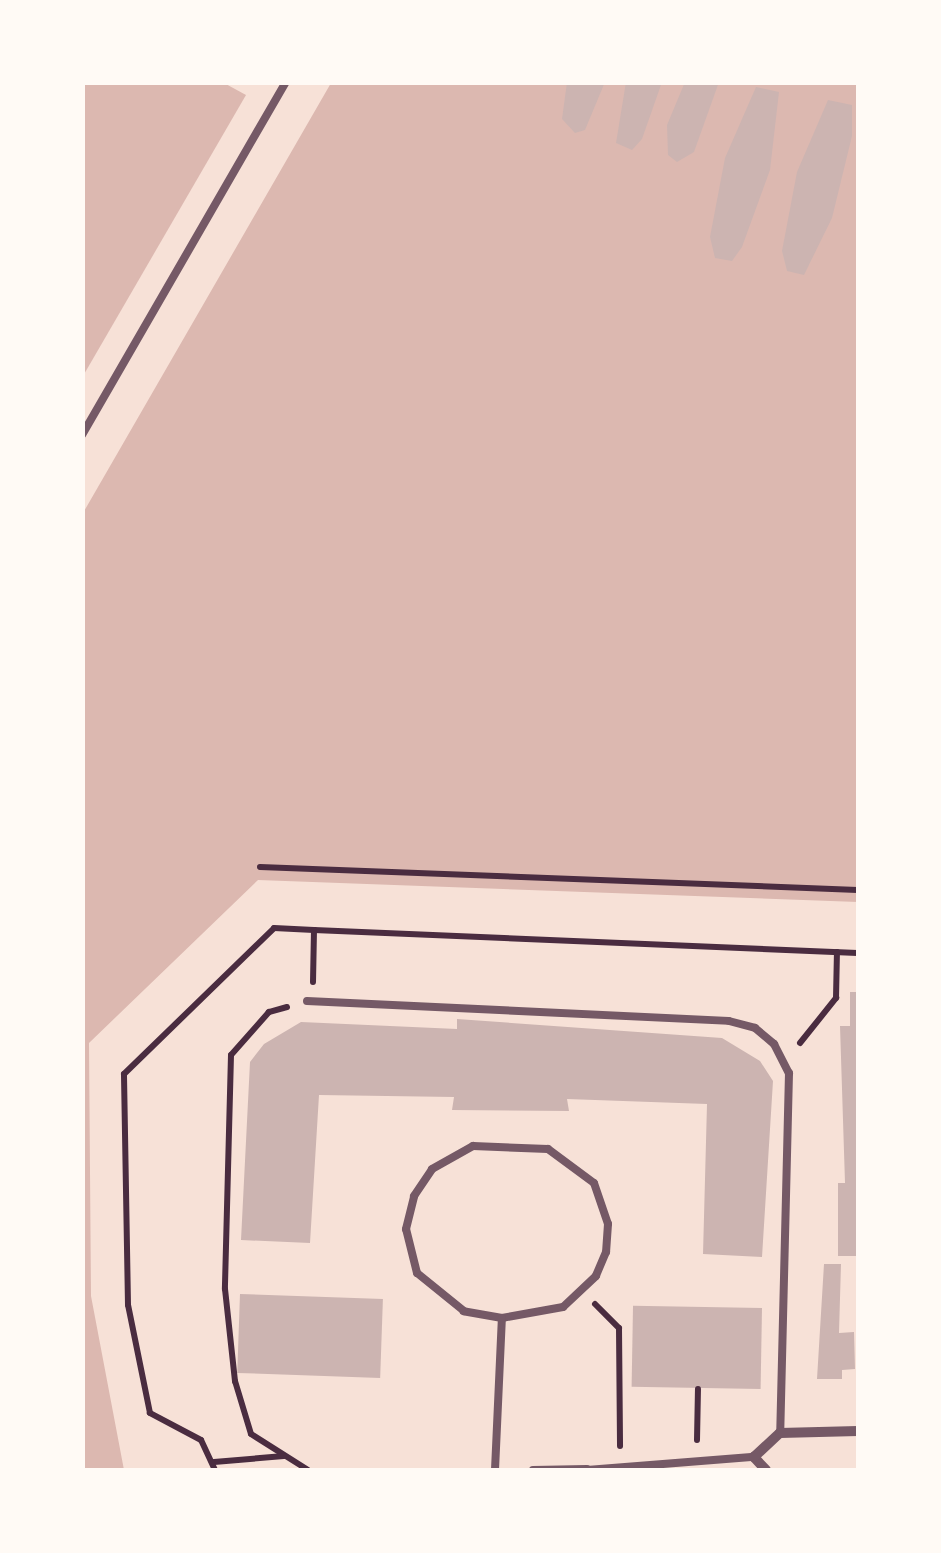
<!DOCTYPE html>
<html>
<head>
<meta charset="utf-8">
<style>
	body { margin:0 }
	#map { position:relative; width:941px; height:1553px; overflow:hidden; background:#f7e1d7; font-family:"Fira Sans Condensed",sans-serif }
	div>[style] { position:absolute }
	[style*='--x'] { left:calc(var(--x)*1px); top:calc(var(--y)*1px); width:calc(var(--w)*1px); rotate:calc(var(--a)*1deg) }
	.water>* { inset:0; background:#dcb8b0 }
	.building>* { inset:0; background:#ccb4b1; transform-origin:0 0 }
	.path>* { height:6px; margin:-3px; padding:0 3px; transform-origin:3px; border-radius:3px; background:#4a2c40 }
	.service>* { height:8px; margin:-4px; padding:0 4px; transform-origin:4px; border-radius:4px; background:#755966 }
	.minor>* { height:10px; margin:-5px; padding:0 5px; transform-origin:5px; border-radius:5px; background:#755966 }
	span { translate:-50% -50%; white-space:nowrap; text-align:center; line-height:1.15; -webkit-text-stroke:10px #fffaf5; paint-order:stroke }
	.frame { position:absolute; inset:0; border:85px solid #fffaf5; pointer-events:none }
</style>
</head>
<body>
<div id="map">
	<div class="water">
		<i style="clip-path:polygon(83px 82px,224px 83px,246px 95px,83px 376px)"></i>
		<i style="clip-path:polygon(331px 83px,858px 83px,858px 902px,258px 880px,89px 1043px,91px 1296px,124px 1470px,83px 1470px,83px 513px)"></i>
	</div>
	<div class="building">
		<i style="clip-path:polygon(567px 82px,605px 82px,585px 130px,575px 133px,562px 119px)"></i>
		<i style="clip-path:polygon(626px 82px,662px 82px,642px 139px,632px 150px,616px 143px)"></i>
		<i style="clip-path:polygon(685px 82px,719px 82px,694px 152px,677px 162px,668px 155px,667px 125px)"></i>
		<i style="clip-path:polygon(756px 87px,779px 92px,770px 170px,742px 247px,732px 261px,715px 258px,710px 237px,725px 158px)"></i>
		<i style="clip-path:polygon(828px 100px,852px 105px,852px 136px,832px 218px,804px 275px,787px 271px,782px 251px,797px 172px)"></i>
		<i style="clip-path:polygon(850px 992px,858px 992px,858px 1256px,838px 1256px,838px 1183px,845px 1183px,840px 1026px,850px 1026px)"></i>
		<i style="clip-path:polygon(457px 1019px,722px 1038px,760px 1061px,773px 1081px,762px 1257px,703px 1254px,707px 1104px,567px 1099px,569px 1111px,452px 1110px,454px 1097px,319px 1095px,310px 1243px,241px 1240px,250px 1062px,264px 1044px,301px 1022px,457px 1029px)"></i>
		<i style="clip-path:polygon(824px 1264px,841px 1264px,839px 1333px,854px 1332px,855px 1369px,842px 1370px,842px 1379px,817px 1379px)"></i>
		<i style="left:240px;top:1294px;width:143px;height:79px;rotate:2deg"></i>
		<i style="left:762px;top:1308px;width:81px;height:129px;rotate:91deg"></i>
	</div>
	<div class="path">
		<i style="--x:260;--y:867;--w:598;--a:2.2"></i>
		<i style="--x:314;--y:930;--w:544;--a:2.42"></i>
		<i style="--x:287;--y:1007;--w:19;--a:164"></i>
		<i style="--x:269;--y:1012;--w:57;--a:131.5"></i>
		<i style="--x:231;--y:1055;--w:234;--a:91.5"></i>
		<i style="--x:225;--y:1289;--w:93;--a:83.8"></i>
		<i style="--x:235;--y:1381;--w:55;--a:73.2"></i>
		<i style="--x:251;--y:1434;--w:67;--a:32.3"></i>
		<i style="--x:800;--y:1043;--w:58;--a:-51.3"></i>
		<i style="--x:836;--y:998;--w:46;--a:-88.8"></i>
		<i style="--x:595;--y:1304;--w:34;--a:45"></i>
		<i style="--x:619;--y:1328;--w:118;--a:89.5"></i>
		<i style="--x:697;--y:1440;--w:51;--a:-88.9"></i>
		<i style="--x:214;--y:1462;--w:70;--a:-4.9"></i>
		<i style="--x:215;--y:1470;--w:33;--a:-115"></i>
		<i style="--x:201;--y:1440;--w:58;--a:-152.1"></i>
		<i style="--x:150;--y:1413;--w:110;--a:-101.5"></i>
		<i style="--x:128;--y:1305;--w:231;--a:-91"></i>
		<i style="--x:124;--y:1074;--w:209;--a:-44.2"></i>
		<i style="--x:274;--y:928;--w:40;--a:2.9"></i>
		<i style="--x:314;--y:930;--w:52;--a:91.1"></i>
	</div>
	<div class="service">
		<i style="--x:82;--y:435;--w:408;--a:-60"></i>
		<i style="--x:307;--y:1001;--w:422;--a:2.7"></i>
		<i style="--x:729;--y:1021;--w:27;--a:15"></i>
		<i style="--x:755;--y:1028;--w:25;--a:40"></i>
		<i style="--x:774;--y:1044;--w:33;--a:63"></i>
		<i style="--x:789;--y:1073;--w:360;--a:91.4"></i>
		<i style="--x:473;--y:1146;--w:75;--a:2.3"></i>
		<i style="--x:548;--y:1149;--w:57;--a:36.5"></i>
		<i style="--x:594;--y:1183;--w:43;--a:71.1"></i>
		<i style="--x:608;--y:1224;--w:28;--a:94"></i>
		<i style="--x:606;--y:1252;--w:26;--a:113"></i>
		<i style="--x:596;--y:1276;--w:45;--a:136.8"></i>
		<i style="--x:563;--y:1307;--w:62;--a:169.8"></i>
		<i style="--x:502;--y:1318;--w:39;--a:-170"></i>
		<i style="--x:464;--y:1311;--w:60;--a:-141"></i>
		<i style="--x:417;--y:1273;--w:45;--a:-104"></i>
		<i style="--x:406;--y:1229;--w:34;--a:-76"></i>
		<i style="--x:414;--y:1196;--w:32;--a:-56"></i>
		<i style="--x:432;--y:1169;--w:47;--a:-29.3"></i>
		<i style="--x:495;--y:1470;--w:152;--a:-87.4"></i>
		<i style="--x:533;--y:1470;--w:54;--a:-1.1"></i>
		<i style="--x:587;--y:1470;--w:168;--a:-4.5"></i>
	</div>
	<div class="minor">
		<i style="--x:766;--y:1470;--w:18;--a:-133"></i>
		<i style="--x:754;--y:1457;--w:35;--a:-43"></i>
		<i style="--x:780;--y:1433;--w:78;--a:-1.5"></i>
	</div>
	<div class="frame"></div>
</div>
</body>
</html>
